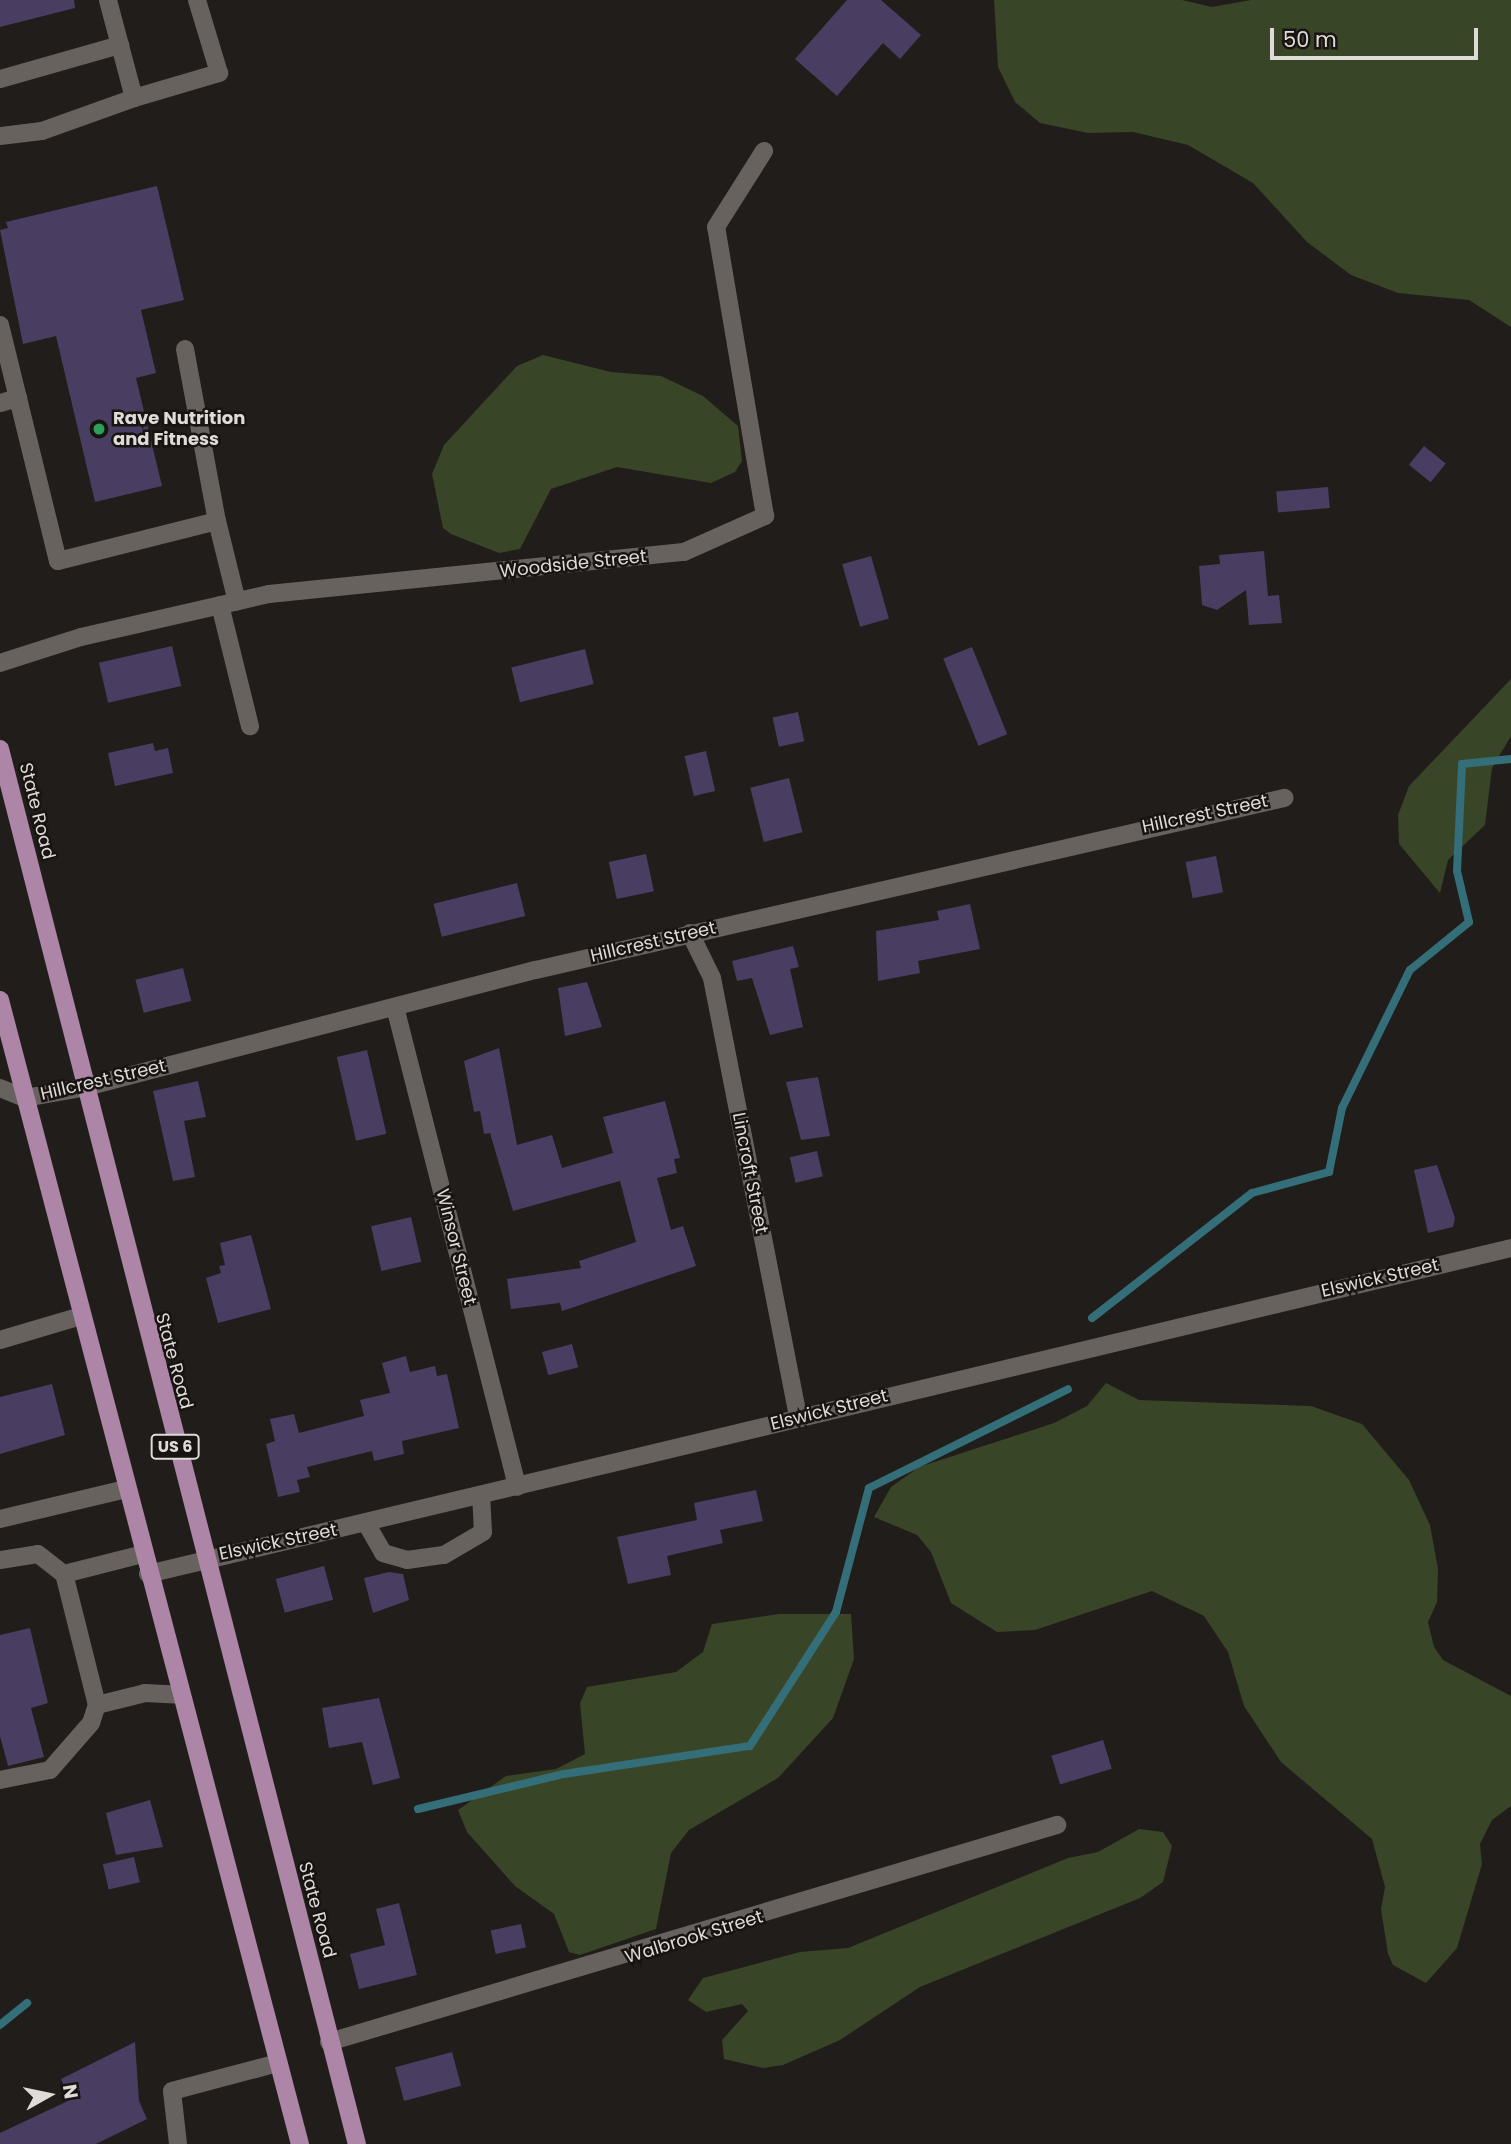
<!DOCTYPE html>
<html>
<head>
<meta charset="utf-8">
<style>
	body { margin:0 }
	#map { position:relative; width:1511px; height:2144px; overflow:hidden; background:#211d1a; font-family:Poppins,sans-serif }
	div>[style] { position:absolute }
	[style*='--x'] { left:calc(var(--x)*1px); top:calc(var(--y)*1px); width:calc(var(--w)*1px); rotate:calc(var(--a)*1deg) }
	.green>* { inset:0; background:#384527 }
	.stream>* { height:8px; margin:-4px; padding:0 4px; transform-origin:4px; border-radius:4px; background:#346e79 }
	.building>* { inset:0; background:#493d62; transform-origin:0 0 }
	.minor>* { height:18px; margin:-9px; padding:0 9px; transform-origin:9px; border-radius:9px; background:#67625e }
	.major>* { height:18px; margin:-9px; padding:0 9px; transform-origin:9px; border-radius:9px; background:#ad85a7 }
	.dots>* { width:19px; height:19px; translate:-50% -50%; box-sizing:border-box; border:4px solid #181411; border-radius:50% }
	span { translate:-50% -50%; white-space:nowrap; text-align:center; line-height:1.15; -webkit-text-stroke:5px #181411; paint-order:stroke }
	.shield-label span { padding:2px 5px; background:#181411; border:2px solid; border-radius:5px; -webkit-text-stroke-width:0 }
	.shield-label { font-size:16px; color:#dedbd9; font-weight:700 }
	.poi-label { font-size:18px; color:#dedbd9; font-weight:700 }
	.left { translate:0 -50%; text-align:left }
	.street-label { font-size:18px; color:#dedbd9 }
	.north { position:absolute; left:14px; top:2060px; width:70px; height:70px; -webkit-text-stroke:5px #181411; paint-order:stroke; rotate:81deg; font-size:19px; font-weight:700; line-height:28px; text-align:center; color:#dedbd9 }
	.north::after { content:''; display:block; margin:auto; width:24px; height:32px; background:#dedbd9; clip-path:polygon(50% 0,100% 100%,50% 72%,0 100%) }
	.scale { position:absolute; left:1270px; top:28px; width:208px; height:32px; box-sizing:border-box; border:4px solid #dedbd9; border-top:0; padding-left:9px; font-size:21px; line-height:24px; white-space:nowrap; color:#dedbd9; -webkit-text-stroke:5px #181411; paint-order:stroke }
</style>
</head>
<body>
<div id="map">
	<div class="green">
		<i style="clip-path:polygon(994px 0,1182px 0,1212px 7px,1251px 0,1511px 0,1511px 327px,1469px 300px,1398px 293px,1351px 275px,1307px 242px,1253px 183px,1188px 145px,1133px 132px,1088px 133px,1040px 123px,1015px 102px,998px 67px)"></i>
		<i style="clip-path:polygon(543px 355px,611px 372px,661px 376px,703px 396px,738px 426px,742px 461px,735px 472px,711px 483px,617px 467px,551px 489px,520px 549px,499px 553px,451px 534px,443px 528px,432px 474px,444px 445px,517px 366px)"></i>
		<i style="clip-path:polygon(1511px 679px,1511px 736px,1492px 768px,1485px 825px,1448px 860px,1440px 893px,1399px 844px,1398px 815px,1409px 786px)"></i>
		<i style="clip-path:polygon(1106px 1383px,1139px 1400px,1311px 1406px,1362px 1424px,1409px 1480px,1430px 1525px,1438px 1569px,1437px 1602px,1428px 1622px,1434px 1647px,1443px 1660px,1511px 1696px,1511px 1806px,1492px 1820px,1480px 1844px,1482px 1864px,1457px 1948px,1426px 1983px,1393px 1965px,1388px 1954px,1381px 1909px,1385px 1887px,1372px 1839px,1281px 1762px,1244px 1706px,1228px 1652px,1204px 1616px,1152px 1591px,1035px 1630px,997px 1632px,951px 1603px,931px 1552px,917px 1535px,874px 1517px,891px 1487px,919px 1467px,1054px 1423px,1087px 1406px)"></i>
		<i style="clip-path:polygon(779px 1614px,851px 1614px,854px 1659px,833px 1718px,778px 1778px,689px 1830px,671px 1853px,656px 1929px,580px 1955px,569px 1952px,554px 1914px,515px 1886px,467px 1832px,458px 1810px,506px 1776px,556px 1769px,585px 1754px,580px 1703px,587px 1687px,676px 1672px,703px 1652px,712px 1624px)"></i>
		<i style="clip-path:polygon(1139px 1829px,1163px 1832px,1172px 1846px,1163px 1882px,1140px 1898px,920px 1987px,840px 2040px,783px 2065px,763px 2068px,724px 2059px,722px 2040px,748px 2011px,742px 2004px,706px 2012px,688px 2000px,703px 1978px,800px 1952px,848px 1948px,1068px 1858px,1098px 1852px)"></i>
	</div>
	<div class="stream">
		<i style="--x:1092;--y:1318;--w:203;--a:-38"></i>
		<i style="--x:1252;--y:1193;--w:80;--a:-15.3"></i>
		<i style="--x:1329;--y:1172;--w:65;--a:-78.5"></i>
		<i style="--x:1342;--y:1108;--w:154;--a:-63.8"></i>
		<i style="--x:1410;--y:970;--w:76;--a:-39.1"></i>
		<i style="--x:1469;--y:922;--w:52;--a:-103.2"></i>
		<i style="--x:1457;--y:871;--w:107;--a:-87.3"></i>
		<i style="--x:1462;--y:764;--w:49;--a:-5.8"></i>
		<i style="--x:418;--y:1809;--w:150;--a:-13.5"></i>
		<i style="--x:564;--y:1774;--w:188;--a:-8.6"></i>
		<i style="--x:750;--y:1746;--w:159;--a:-57.3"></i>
		<i style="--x:836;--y:1612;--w:128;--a:-75.1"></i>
		<i style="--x:869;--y:1488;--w:222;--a:-26.4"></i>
		<i style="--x:0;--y:2025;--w:35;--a:-39"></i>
	</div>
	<div class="building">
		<i style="clip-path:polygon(0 0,74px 0,75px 8px,0 27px)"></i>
		<i style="clip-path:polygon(847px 0,881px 0,921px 35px,900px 59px,883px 43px,837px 96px,795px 59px)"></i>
		<i style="clip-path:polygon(157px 186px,184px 300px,141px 310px,156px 373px,136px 378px,162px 486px,95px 502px,56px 336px,23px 344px,0 230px,8px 228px,6px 222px)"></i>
		<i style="left:1424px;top:446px;width:28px;height:24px;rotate:39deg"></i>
		<i style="left:1328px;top:487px;width:21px;height:52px;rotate:85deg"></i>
		<i style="clip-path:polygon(1264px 551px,1268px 596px,1279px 595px,1282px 623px,1249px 625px,1246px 590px,1217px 610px,1202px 605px,1199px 566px,1220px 564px,1219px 555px)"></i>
		<i style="left:871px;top:556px;width:65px;height:30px;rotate:74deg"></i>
		<i style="left:172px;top:646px;width:41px;height:75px;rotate:77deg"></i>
		<i style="left:972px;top:647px;width:94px;height:31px;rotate:68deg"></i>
		<i style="left:585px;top:649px;width:36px;height:76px;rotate:76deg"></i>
		<i style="left:798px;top:712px;width:30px;height:26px;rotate:78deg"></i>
		<i style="clip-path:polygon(153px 743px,155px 751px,168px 748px,173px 773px,115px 786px,108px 753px)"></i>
		<i style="left:706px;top:751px;width:41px;height:22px;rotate:77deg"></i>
		<i style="left:789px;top:778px;width:56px;height:40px;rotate:76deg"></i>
		<i style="left:646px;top:854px;width:38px;height:38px;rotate:78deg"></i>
		<i style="left:1216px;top:856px;width:37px;height:31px;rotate:79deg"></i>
		<i style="left:517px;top:883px;width:34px;height:86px;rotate:76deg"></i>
		<i style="clip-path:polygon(970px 904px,980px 949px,918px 961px,920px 973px,878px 981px,876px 931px,939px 920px,937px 911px)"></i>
		<i style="clip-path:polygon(793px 946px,799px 967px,790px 969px,803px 1027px,770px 1035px,752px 978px,737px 981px,732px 961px)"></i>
		<i style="left:183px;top:968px;width:34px;height:49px;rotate:76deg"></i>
		<i style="clip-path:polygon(587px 982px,602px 1027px,565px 1036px,558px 988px)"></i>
		<i style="clip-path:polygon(499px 1048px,517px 1145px,552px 1135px,562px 1168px,613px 1153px,603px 1117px,665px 1101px,680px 1158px,674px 1159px,677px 1173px,657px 1178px,671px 1230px,683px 1226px,696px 1266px,562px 1311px,560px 1303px,511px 1309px,507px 1279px,581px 1268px,579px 1261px,636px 1242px,620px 1181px,513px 1211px,490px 1133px,484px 1134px,480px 1111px,474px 1112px,464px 1061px)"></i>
		<i style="left:367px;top:1050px;width:86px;height:31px;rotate:77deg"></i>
		<i style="clip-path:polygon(818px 1077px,830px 1136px,801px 1140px,786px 1082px)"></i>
		<i style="clip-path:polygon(198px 1081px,206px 1117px,184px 1121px,195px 1177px,173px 1181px,153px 1091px)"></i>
		<i style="left:817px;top:1151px;width:26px;height:28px;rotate:77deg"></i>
		<i style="clip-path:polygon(1437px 1165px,1455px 1218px,1453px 1227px,1428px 1233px,1414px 1170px)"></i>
		<i style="left:411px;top:1217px;width:46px;height:41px;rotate:77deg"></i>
		<i style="clip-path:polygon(251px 1235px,271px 1309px,218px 1323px,206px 1278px,221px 1273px,219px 1266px,225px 1265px,220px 1243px)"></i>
		<i style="left:572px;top:1344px;width:24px;height:31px;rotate:75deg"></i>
		<i style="clip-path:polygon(406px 1356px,410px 1372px,435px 1366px,437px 1376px,447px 1374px,459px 1428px,402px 1441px,404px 1454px,374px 1461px,372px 1451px,307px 1467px,310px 1477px,297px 1480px,300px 1492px,278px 1497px,266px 1444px,275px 1441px,270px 1419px,294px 1414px,299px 1433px,364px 1416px,360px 1400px,390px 1393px,382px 1363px)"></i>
		<i style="clip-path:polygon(52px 1384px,65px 1435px,0 1454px,0 1397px)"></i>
		<i style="clip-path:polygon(756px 1490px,763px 1521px,720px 1530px,723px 1543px,667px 1556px,671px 1575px,628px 1584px,617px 1537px,697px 1520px,694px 1503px)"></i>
		<i style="left:324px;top:1566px;width:35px;height:50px;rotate:75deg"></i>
		<i style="clip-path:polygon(389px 1572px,403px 1574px,409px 1600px,373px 1613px,364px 1578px)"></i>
		<i style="clip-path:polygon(30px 1628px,48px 1703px,31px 1708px,44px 1757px,8px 1766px,0 1736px,0 1635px)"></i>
		<i style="clip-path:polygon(379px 1698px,400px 1778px,373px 1785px,362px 1742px,329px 1748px,322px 1708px)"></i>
		<i style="left:1103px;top:1740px;width:30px;height:54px;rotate:73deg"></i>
		<i style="clip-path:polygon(150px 1800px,163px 1847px,116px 1855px,106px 1813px)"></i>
		<i style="left:134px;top:1857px;width:26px;height:32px;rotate:77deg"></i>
		<i style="clip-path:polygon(399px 1903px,417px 1975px,359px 1989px,350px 1954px,385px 1945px,376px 1909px)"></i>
		<i style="left:521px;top:1924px;width:24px;height:31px;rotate:78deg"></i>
		<i style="clip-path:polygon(135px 2042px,139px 2101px,147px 2119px,96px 2144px,0 2144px,0 2133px,70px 2100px,61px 2079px)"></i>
		<i style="left:452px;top:2052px;width:35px;height:59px;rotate:75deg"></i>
	</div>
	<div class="minor">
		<i style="--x:0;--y:79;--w:125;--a:-15.8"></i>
		<i style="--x:134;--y:98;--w:89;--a:-16.4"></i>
		<i style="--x:219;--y:73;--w:76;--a:-106.8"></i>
		<i style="--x:0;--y:136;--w:42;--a:-6.8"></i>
		<i style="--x:42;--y:131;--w:98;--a:-19.7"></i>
		<i style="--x:134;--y:98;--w:101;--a:-104.9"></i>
		<i style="--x:0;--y:325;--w:243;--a:76.2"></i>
		<i style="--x:58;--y:561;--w:164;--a:-14.1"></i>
		<i style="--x:217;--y:521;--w:83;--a:76.1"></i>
		<i style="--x:185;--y:349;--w:175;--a:79.5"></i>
		<i style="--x:0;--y:403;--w:19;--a:-16"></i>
		<i style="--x:220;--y:605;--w:125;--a:76.1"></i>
		<i style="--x:0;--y:663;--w:85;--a:-17.8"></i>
		<i style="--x:81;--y:637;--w:193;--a:-12.9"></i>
		<i style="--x:269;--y:594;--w:417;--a:-5.8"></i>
		<i style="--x:684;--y:552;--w:89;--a:-24"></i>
		<i style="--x:765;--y:516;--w:293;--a:-99.6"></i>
		<i style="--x:716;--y:227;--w:90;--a:-57.7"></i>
		<i style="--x:690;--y:933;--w:50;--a:63.9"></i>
		<i style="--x:712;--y:978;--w:447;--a:78.9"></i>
		<i style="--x:395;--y:1007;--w:495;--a:75.7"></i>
		<i style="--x:0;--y:1088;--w:27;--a:22"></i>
		<i style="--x:25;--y:1098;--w:58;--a:-10"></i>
		<i style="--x:82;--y:1088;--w:469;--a:-14.6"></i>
		<i style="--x:536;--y:970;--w:768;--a:-12.95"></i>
		<i style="--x:0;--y:1340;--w:84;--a:-16.5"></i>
		<i style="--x:0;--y:1519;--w:130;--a:-13.4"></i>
		<i style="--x:366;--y:1523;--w:34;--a:60"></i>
		<i style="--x:383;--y:1553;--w:25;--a:16"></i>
		<i style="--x:407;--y:1560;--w:37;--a:-8"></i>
		<i style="--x:444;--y:1555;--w:45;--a:-30.5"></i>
		<i style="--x:483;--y:1532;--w:37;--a:-93"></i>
		<i style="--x:0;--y:1560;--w:38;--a:-9"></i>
		<i style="--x:38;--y:1554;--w:33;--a:38"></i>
		<i style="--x:64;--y:1574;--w:81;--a:-14.2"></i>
		<i style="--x:148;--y:1574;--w:1401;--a:-13.45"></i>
		<i style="--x:97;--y:1705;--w:49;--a:-14"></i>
		<i style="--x:145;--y:1693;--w:35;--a:3"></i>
		<i style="--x:0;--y:1780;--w:51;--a:-11.3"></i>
		<i style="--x:50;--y:1770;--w:62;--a:-48.9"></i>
		<i style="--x:91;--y:1723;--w:19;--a:-72"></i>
		<i style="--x:97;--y:1705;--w:135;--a:-104.1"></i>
		<i style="--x:329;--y:2042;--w:760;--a:-16.6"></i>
		<i style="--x:178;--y:2144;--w:53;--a:-96.5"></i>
		<i style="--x:172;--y:2091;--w:110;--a:-14.8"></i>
	</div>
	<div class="major">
		<i style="--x:0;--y:749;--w:1440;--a:75.65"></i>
		<i style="--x:0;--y:1000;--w:1183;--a:75.31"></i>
	</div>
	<div class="dots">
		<i style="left:99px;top:429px;background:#2e9e5b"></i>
	</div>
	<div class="shield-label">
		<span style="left:175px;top:1447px">US 6</span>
	</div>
	<div class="poi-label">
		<span class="left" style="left:113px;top:429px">Rave Nutrition<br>and Fitness</span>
	</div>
	<div class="street-label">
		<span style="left:573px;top:564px;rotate:-6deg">Woodside Street</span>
		<span style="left:37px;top:811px;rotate:76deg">State Road</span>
		<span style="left:1205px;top:814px;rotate:-12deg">Hillcrest Street</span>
		<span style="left:653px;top:942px;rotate:-13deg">Hillcrest Street</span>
		<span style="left:103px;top:1080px;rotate:-13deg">Hillcrest Street</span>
		<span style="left:750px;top:1173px;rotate:79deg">Lincroft Street</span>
		<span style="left:456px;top:1247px;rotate:76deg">Winsor Street</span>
		<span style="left:1380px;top:1278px;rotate:-13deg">Elswick Street</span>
		<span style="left:174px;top:1361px;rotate:75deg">State Road</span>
		<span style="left:829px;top:1410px;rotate:-14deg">Elswick Street</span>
		<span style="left:278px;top:1542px;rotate:-12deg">Elswick Street</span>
		<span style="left:317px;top:1910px;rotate:75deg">State Road</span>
		<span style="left:694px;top:1937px;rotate:-17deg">Walbrook Street</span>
	</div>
	<div class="north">N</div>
	<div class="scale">50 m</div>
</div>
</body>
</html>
